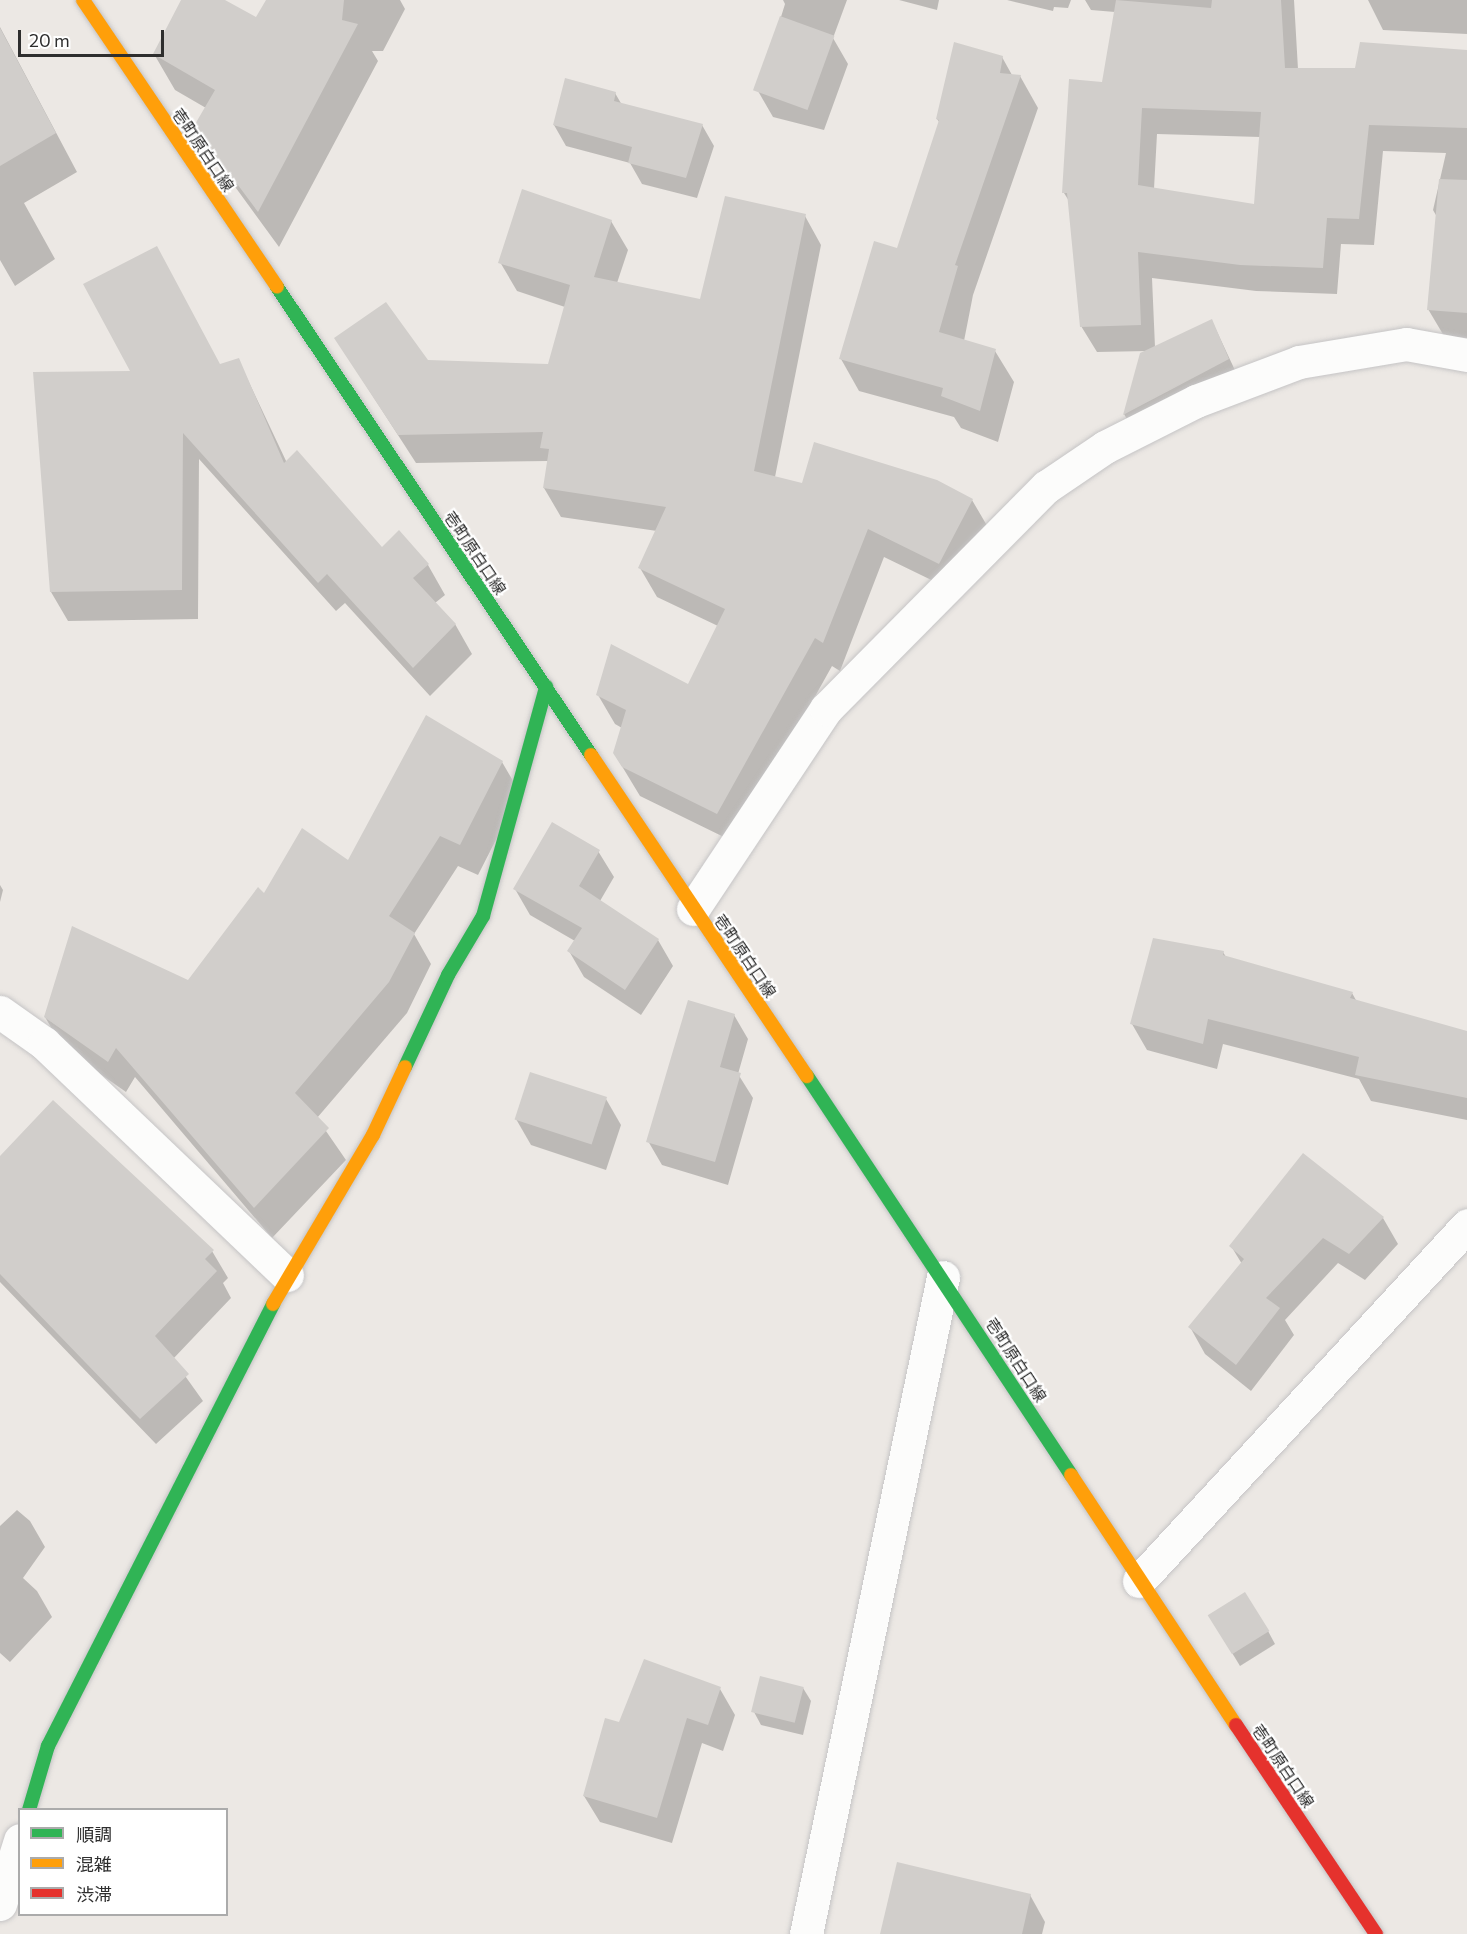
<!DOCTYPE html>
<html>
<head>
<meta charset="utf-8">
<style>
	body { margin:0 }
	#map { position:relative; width:1467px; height:1934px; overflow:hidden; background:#ece8e4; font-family:Commissioner,"Noto Sans JP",sans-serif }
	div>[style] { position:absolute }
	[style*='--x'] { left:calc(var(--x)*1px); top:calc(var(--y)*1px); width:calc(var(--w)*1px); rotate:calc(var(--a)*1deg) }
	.shadow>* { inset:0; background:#0003 }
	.building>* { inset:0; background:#d1cecb; transform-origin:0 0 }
	.roads { filter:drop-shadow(0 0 2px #c5c4c5) drop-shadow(0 0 2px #c5c4c5) }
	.street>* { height:33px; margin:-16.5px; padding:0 16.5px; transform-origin:16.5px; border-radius:16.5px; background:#fcfcfb }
	.fast>* { height:14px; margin:-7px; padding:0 7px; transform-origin:7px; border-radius:7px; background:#30b455 }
	.slow>* { height:14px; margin:-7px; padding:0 7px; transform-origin:7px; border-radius:7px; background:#ff9f0a }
	.jam>* { height:14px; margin:-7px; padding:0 7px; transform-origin:7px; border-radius:7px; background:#e5322d }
	span { translate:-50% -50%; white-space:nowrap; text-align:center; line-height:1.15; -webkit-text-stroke:4.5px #fff; paint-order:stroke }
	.street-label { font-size:16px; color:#2e2e2e }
	.legend { position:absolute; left:18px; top:1808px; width:210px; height:108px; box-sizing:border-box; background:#fff; border:2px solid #ababab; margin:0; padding:8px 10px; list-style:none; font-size:18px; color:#2e2e2e }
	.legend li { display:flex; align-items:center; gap:12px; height:30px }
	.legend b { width:30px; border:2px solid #ababab }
	.scale { position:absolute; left:18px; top:30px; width:146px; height:27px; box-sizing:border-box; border:3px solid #2e2e2e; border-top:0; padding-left:8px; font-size:18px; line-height:21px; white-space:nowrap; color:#2e2e2e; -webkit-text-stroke:4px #fff; paint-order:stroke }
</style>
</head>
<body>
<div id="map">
	<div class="shadow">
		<i style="clip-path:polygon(183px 0,222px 0,257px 19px,268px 0,400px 0,405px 9px,383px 51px,372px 51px,378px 61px,279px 247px,217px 162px,196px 126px,206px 108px,175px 90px,154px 54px)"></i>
		<i style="clip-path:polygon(783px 0,847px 0,833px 38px,848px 64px,824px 130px,773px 117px,758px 91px,785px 4px)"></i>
		<i style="clip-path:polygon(899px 0,939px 0,937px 10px)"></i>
		<i style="clip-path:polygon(1007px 0,1071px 0,1068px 8px,1054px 7px,1053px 11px)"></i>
		<i style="clip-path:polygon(evenodd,1085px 0,1294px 0,1298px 69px,1467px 69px,1467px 338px,1444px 336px,1428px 309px,1437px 217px,1433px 210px,1446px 153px,1383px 151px,1374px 245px,1341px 244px,1337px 294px,1256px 291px,1152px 278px,1155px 347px,1212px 321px,1240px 381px,1137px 436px,1124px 414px,1141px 354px,1148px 351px,1097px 352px,1081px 326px,1069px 201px,1064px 193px,1104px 84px,1115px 12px,1091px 10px,1085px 0,1157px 134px,1260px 137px,1256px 206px,1154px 189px,1157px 134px)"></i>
		<i style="clip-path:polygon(1368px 0,1467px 0,1467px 34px,1383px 30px)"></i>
		<i style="clip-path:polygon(0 27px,77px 172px,24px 203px,55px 259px,15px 286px,0 260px)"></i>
		<i style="clip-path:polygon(1002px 57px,1012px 75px,1020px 76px,1038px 108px,973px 295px,964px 341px,995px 351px,1014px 382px,998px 442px,961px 428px,954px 417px,859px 391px,841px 359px,898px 250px,940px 123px,937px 119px)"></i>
		<i style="clip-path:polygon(615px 93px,622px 105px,702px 125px,714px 146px,697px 198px,642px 184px,630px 163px,566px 146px,554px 125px)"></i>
		<i style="clip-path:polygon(805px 216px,821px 245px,775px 477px,803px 485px,972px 500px,989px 529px,956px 592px,884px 557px,840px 671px,832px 666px,734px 842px,640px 796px,614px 753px,622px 728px,615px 724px,598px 695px,688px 686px,718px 626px,657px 597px,640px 568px,657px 531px,561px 517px,544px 488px,548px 461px,416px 463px,336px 339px,428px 361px,549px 365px,565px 307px,517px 291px,500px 262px,611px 221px,628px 250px,617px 283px,701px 301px)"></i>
		<i style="clip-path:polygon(238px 359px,287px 463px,382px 549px,399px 532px,428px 565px,445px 595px,435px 603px,455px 624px,472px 654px,430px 696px,345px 603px,336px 611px,199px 459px,198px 619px,68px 621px,51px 592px,35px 373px,133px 373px,221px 365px)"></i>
		<i style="clip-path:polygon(502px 762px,520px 793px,478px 875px,458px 866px,414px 934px,431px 964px,407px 1013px,317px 1118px,346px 1160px,272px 1238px,135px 1077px,126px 1092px,63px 1048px,45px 1017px,188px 982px,265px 895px,349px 862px)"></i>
		<i style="clip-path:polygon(598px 851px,614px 877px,600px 901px,658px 940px,673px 966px,641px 1015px,584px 977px,569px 951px,575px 941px,530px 915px,515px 889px)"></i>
		<i style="clip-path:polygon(0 885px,3px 890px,0 902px)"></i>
		<i style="clip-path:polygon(1223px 952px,1226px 957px,1352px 993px,1357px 1002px,1467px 1032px,1467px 1120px,1371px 1101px,1359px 1079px,1223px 1044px,1217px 1069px,1147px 1050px,1132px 1024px)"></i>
		<i style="clip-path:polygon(734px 1015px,748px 1039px,738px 1074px,753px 1098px,728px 1185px,662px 1165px,648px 1141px)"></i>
		<i style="clip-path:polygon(606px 1099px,621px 1125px,606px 1170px,531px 1145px,516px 1119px)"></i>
		<i style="clip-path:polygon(0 1159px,212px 1251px,228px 1278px,223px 1283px,231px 1298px,173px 1359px,203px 1401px,156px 1444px,0 1282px)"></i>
		<i style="clip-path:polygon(1383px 1218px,1398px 1244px,1365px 1280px,1338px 1263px,1285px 1320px,1294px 1335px,1251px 1391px,1205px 1354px,1190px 1327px,1242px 1264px,1231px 1246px)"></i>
		<i style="clip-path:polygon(17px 1510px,30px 1521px,45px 1547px,23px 1578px,37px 1591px,52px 1617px,10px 1662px,0 1653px,0 1526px)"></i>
		<i style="clip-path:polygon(1217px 1628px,1268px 1631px,1275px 1644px,1240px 1666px)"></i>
		<i style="clip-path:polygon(803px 1688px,811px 1701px,803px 1735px,761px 1725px,754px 1712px)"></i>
		<i style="clip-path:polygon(720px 1689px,735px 1715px,723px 1751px,702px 1743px,672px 1843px,600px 1822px,584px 1796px,620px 1724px)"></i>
		<i style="clip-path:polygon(1030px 1895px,1045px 1922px,1042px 1934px,885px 1934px)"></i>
	</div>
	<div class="building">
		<i style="clip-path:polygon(181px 0,225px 0,256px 17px,266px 0,344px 0,342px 20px,358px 24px,258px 212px,194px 126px,215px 90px,153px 54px)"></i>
		<i style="clip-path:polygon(evenodd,1116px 0,1211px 8px,1212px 0,1281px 0,1285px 68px,1355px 68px,1360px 42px,1467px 50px,1467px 128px,1369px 125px,1359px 219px,1327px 218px,1323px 268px,1240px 265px,1138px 252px,1141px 325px,1080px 327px,1067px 193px,1062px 193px,1069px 79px,1102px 82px,1116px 0,1142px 108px,1261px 112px,1254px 204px,1138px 185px,1142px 108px)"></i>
		<i style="left:780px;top:16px;width:58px;height:79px;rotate:20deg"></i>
		<i style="clip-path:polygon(0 28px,56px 133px,0 166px)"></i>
		<i style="clip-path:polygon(954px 42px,1003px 56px,1000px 73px,1021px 75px,955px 265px,958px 266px,939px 332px,996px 349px,980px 411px,941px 396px,943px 388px,839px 359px,874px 241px,897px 248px,939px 120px,936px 119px)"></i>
		<i style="clip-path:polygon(565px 78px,616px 92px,614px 101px,703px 124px,686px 178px,628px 163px,632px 147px,553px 125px)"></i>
		<i style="clip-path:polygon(1439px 179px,1467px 180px,1467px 313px,1427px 310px)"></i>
		<i style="clip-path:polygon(522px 189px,612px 220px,594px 277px,700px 299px,725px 196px,806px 214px,754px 471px,802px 483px,814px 442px,937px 480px,973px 499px,939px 564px,868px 529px,823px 643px,815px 638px,717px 814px,622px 767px,613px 753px,626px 710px,596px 695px,611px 644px,688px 684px,725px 609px,638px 568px,666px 507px,543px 488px,549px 449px,540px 448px,543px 432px,398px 435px,334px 338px,386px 302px,428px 360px,548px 364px,570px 285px,498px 263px)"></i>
		<i style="clip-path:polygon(157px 246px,220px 364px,239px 358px,284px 463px,297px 450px,382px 547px,399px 530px,429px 564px,413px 578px,456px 624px,413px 668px,327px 574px,318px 583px,183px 433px,182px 590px,50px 592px,33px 372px,130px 371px,83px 284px)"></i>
		<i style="clip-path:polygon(1212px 319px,1229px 359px,1123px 415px,1140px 353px)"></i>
		<i style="clip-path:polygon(426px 715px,503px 761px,460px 845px,440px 836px,389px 916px,415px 933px,389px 982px,295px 1093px,329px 1128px,254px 1208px,116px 1048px,108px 1062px,44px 1017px,72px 926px,188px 980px,258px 887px,264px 893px,302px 828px,348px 860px)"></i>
		<i style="clip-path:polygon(552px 822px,600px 850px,579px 886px,659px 939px,625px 990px,567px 951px,582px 928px,513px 889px)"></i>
		<i style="clip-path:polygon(1153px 938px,1224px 951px,1223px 955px,1353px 992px,1350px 998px,1467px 1031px,1467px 1098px,1355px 1075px,1359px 1057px,1208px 1019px,1203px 1044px,1130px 1024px)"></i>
		<i style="clip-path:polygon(688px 1000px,735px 1014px,720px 1067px,741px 1073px,715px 1162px,646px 1142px)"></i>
		<i style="left:530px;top:1072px;width:81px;height:50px;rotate:18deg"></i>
		<i style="clip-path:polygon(53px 1100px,214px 1250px,205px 1259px,217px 1271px,155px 1336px,189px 1374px,140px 1419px,0 1274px,0 1156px)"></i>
		<i style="clip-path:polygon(1303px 1153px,1384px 1217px,1349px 1254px,1323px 1238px,1266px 1298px,1280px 1308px,1236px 1365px,1188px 1327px,1244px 1259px,1229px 1246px)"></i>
		<i style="left:1245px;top:1592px;width:46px;height:44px;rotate:58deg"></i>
		<i style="clip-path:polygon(644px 1659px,721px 1687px,708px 1725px,687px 1718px,657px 1818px,583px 1796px,605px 1718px,619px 1722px)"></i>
		<i style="left:760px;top:1676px;width:45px;height:37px;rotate:14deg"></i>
		<i style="clip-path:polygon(897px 1862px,1031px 1894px,1022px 1934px,880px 1934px)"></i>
	</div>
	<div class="roads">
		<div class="street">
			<i style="--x:693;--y:909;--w:240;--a:-56.4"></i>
			<i style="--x:826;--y:709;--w:313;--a:-45.3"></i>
			<i style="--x:1046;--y:487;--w:71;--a:-34.1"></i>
			<i style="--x:1105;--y:447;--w:102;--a:-26.8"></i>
			<i style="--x:1196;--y:401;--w:110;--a:-20.7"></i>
			<i style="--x:1299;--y:362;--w:109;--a:-9.5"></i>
			<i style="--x:1406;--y:344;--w:62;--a:10.2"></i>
			<i style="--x:0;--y:1012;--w:54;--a:35.2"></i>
			<i style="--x:44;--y:1043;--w:336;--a:43.7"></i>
			<i style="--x:1139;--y:1581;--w:484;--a:-47.3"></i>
			<i style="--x:0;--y:1904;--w:67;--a:-72.6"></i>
			<i style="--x:806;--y:1934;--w:671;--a:-78.22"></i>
		</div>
		<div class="fast">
			<i style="--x:277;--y:287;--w:564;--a:56.14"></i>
			<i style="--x:405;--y:1067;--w:102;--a:-64.9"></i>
			<i style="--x:448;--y:975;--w:69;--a:-59.3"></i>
			<i style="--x:483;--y:916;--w:238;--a:-74.6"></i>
			<i style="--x:807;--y:1076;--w:478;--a:56.5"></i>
			<i style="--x:29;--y:1810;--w:67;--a:-73.5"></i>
			<i style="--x:48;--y:1746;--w:496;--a:-63"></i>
		</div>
		<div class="slow">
			<i style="--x:83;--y:0;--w:346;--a:55.9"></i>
			<i style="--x:591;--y:755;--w:387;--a:56.1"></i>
			<i style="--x:273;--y:1304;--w:196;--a:-59.4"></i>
			<i style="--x:373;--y:1135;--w:75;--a:-64.8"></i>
			<i style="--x:1071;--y:1475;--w:300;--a:56.6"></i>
		</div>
		<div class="jam">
			<i style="--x:1236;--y:1725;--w:252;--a:56.2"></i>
		</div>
	</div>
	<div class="street-label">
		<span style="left:203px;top:150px;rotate:56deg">壱町原白口線</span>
		<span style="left:475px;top:553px;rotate:56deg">壱町原白口線</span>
		<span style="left:745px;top:956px;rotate:56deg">壱町原白口線</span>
		<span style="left:1016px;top:1360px;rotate:57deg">壱町原白口線</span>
		<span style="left:1283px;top:1766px;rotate:56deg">壱町原白口線</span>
	</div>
	<ul class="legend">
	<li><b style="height:8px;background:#30b455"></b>順調</li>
	<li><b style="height:8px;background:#ff9f0a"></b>混雑</li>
	<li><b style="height:8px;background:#e5322d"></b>渋滞</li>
	</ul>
	<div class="scale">20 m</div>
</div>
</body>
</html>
